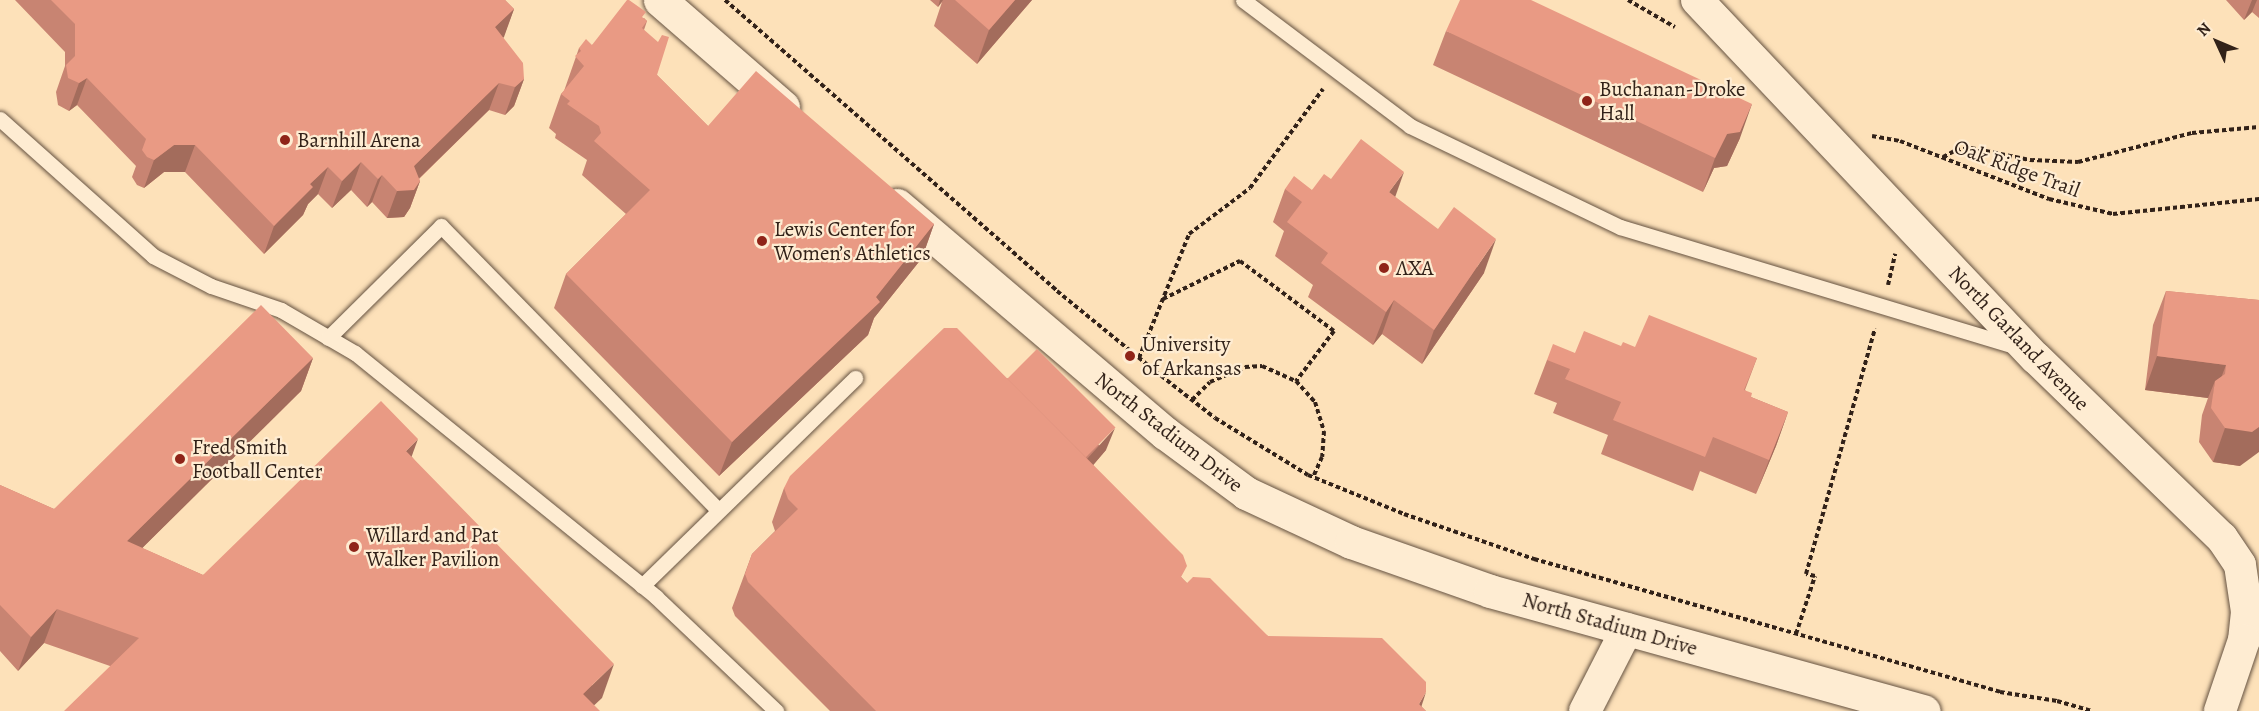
<!DOCTYPE html>
<html>
<head>
<meta charset="utf-8">
<style>
	body { margin:0 }
	#map { position:relative; width:2259px; height:711px; overflow:hidden; background:#fde1b9; font-family:Alegreya,serif }
	div>[style] { position:absolute }
	[style*='--x'] { left:calc(var(--x)*1px); top:calc(var(--y)*1px); width:calc(var(--w)*1px); rotate:calc(var(--a)*1deg) }
	.path>* { height:4px; margin-top:-2px; transform-origin:0; background:repeating-linear-gradient(90deg,#322219 0 4.5px,transparent 0 7.5px) }
	.roads { filter:drop-shadow(0 0 2px #655241) drop-shadow(0 0 2px #655241) }
	.service>* { height:15px; margin:-7.5px; padding:0 7.5px; transform-origin:7.5px; border-radius:7.5px; background:#feecd2 }
	.minor>* { height:32px; margin:-16px; padding:0 16px; transform-origin:16px; border-radius:16px; background:#feecd2 }
	.tertiary>* { height:33px; margin:-16.5px; padding:0 16.5px; transform-origin:16.5px; border-radius:16.5px; background:#feecd2 }
	.wall>* { inset:0; background:#c88472 }
	.shaded-wall>* { inset:0; background:#a36c5c }
	.building>* { inset:0; background:#e99a84; transform-origin:0 0 }
	.dots>* { width:16px; height:16px; translate:-50% -50%; box-sizing:border-box; border:3px solid #feecd2; border-radius:50% }
	span { translate:-50% -50%; white-space:nowrap; text-align:center; line-height:1.15; -webkit-text-stroke:4.5px #feecd2; paint-order:stroke }
	.poi-label { font-size:21px; color:#322219 }
	.left { translate:0 -50%; text-align:left }
	.street-label { font-size:21px; color:#322219 }
	.north { position:absolute; left:2187px; top:12px; width:60px; height:60px; -webkit-text-stroke:4px #feecd2; paint-order:stroke; rotate:314deg; font-size:16px; font-weight:700; line-height:24px; text-align:center; color:#322219 }
	.north::after { content:''; display:block; margin:auto; width:21px; height:27px; background:#322219; clip-path:polygon(50% 0,100% 100%,50% 72%,0 100%) }
</style>
</head>
<body>
<div id="map">
	<div class="path">
		<i style="--x:725;--y:0;--w:441;--a:41.2"></i>
		<i style="--x:1057;--y:291;--w:127;--a:39.2"></i>
		<i style="--x:1155;--y:371;--w:76;--a:38.1"></i>
		<i style="--x:1215;--y:418;--w:109;--a:31.5"></i>
		<i style="--x:1308;--y:475;--w:104;--a:22.1"></i>
		<i style="--x:1404;--y:514;--w:138;--a:19.1"></i>
		<i style="--x:1534;--y:559;--w:485;--a:15.9"></i>
		<i style="--x:2000;--y:692;--w:58;--a:9"></i>
		<i style="--x:2057;--y:701;--w:36;--a:16"></i>
		<i style="--x:1628;--y:0;--w:54;--a:29.9"></i>
		<i style="--x:1872;--y:136;--w:28;--a:10"></i>
		<i style="--x:1900;--y:141;--w:160;--a:21.3"></i>
		<i style="--x:2049;--y:199;--w:66;--a:13.2"></i>
		<i style="--x:2113;--y:214;--w:147;--a:-5.9"></i>
		<i style="--x:1943;--y:157;--w:15;--a:-28"></i>
		<i style="--x:1956;--y:150;--w:15;--a:-8"></i>
		<i style="--x:1971;--y:148;--w:60;--a:11.5"></i>
		<i style="--x:2030;--y:160;--w:48;--a:2.4"></i>
		<i style="--x:2078;--y:162;--w:118;--a:-14.3"></i>
		<i style="--x:2192;--y:133;--w:67;--a:-5.1"></i>
		<i style="--x:1888;--y:285;--w:32;--a:-77"></i>
		<i style="--x:1163;--y:299;--w:86;--a:-26.3"></i>
		<i style="--x:1240;--y:261;--w:117;--a:36.7"></i>
		<i style="--x:1334;--y:331;--w:63;--a:127.2"></i>
		<i style="--x:1139;--y:358;--w:134;--a:-68"></i>
		<i style="--x:1189;--y:234;--w:76;--a:-37"></i>
		<i style="--x:1250;--y:188;--w:123;--a:-53.6"></i>
		<i style="--x:1192;--y:400;--w:25;--a:-45"></i>
		<i style="--x:1210;--y:382;--w:38;--a:-23"></i>
		<i style="--x:1245;--y:367;--w:17;--a:-3"></i>
		<i style="--x:1262;--y:366;--w:37;--a:24"></i>
		<i style="--x:1296;--y:381;--w:28;--a:48"></i>
		<i style="--x:1315;--y:402;--w:30;--a:73"></i>
		<i style="--x:1324;--y:431;--w:26;--a:94"></i>
		<i style="--x:1322;--y:457;--w:22;--a:114"></i>
		<i style="--x:1796;--y:634;--w:61;--a:-71.9"></i>
		<i style="--x:1815;--y:576;--w:9;--a:-167"></i>
		<i style="--x:1806;--y:574;--w:255;--a:-74.3"></i>
	</div>
	<div class="roads">
		<div class="service">
			<i style="--x:1243;--y:0;--w:209;--a:37"></i>
			<i style="--x:1410;--y:126;--w:233;--a:25.7"></i>
			<i style="--x:1620;--y:227;--w:413;--a:16.8"></i>
			<i style="--x:0;--y:119;--w:205;--a:41.8"></i>
			<i style="--x:153;--y:256;--w:65;--a:27.3"></i>
			<i style="--x:211;--y:286;--w:74;--a:18.9"></i>
			<i style="--x:281;--y:310;--w:86;--a:30.2"></i>
			<i style="--x:355;--y:353;--w:387;--a:39"></i>
			<i style="--x:656;--y:597;--w:166;--a:43.5"></i>
			<i style="--x:328;--y:338;--w:159;--a:-44.7"></i>
			<i style="--x:441;--y:226;--w:397;--a:45.7"></i>
			<i style="--x:642;--y:586;--w:298;--a:-44.3"></i>
		</div>
		<div class="minor">
			<i style="--x:1697;--y:0;--w:493;--a:46.6"></i>
			<i style="--x:2036;--y:358;--w:259;--a:44.1"></i>
			<i style="--x:2222;--y:538;--w:32;--a:56"></i>
			<i style="--x:2240;--y:565;--w:48;--a:81.5"></i>
			<i style="--x:2247;--y:612;--w:28;--a:96"></i>
			<i style="--x:2244;--y:640;--w:75;--a:108.7"></i>
			<i style="--x:1585;--y:711;--w:92;--a:-62.9"></i>
		</div>
		<div class="tertiary">
			<i style="--x:660;--y:0;--w:163;--a:41"></i>
			<i style="--x:897;--y:205;--w:352;--a:40.4"></i>
			<i style="--x:1165;--y:433;--w:101;--a:36.5"></i>
			<i style="--x:1246;--y:493;--w:116;--a:25"></i>
			<i style="--x:1351;--y:542;--w:147;--a:19.4"></i>
			<i style="--x:1490;--y:591;--w:450;--a:15.5"></i>
		</div>
	</div>
	<div class="wall">
		<i style="clip-path:polygon(15px 0,505px 0,514px 9px,503px 38px,524px 79px,514px 106px,505px 115px,489px 110px,419px 179px,420px 181px,410px 208px,404px 217px,387px 218px,372px 202px,367px 207px,351px 190px,332px 208px,318px 194px,308px 204px,303px 215px,264px 254px,185px 172px,164px 172px,144px 188px,137px 185px,132px 177px,136px 166px,77px 105px,69px 111px,58px 105px,56px 92px,65px 66px,65px 52px)"></i>
		<i style="clip-path:polygon(930px 0,1032px 0,977px 64px,934px 26px,942px 2px,938px 7px)"></i>
		<i style="clip-path:polygon(2226px 0,2259px 0,2259px 18px,2252px 12px,2244px 20px)"></i>
		<i style="clip-path:polygon(644px 18px,647px 21px,644px 30px,657px 75px,708px 126px,934px 224px,922px 258px,874px 318px,868px 335px,719px 476px,554px 308px,566px 274px,626px 214px,582px 175px,587px 160px,555px 138px,556px 134px,549px 128px,561px 94px,564px 91px,579px 48px,592px 45px)"></i>
		<i style="clip-path:polygon(1446px 31px,1740px 138px,1727px 166px,1714px 168px,1703px 192px,1433px 65px)"></i>
		<i style="clip-path:polygon(1331px 179px,1395px 197px,1484px 273px,1422px 364px,1382px 334px,1373px 345px,1308px 297px,1313px 285px,1275px 256px,1284px 231px,1273px 222px,1285px 189px,1312px 190px)"></i>
		<i style="clip-path:polygon(2166px 291px,2259px 300px,2240px 466px,2213px 462px,2199px 442px,2202px 415px,2208px 398px,2145px 390px,2153px 325px)"></i>
		<i style="clip-path:polygon(1621px 346px,1757px 358px,1745px 390px,1751px 397px,1788px 412px,1776px 446px,1756px 494px,1700px 471px,1693px 491px,1601px 454px,1608px 435px,1553px 413px,1557px 403px,1534px 394px,1547px 360px,1575px 353px)"></i>
		<i style="clip-path:polygon(313px 358px,301px 391px,142px 548px,203px 575px,412px 457px,602px 698px,110px 666px,44px 643px,18px 671px,0 651px,0 485px,54px 509px)"></i>
		<i style="clip-path:polygon(1007px 378px,1106px 450px,1093px 465px,1182px 578px,1187px 583px,1268px 636px,1421px 706px,1426px 711px,830px 711px,735px 616px,732px 608px,752px 554px,775px 531px,772px 522px,784px 488px)"></i>
	</div>
	<div class="shaded-wall">
		<i style="clip-path:polygon(940px 0,943px 0,938px 7px)"></i>
		<i style="clip-path:polygon(1015px 0,1032px 0,977px 64px,989px 30px)"></i>
		<i style="clip-path:polygon(2252px 0,2257px 0,2252px 12px,2244px 20px)"></i>
		<i style="clip-path:polygon(514px 9px,504px 37px,485px 55px,495px 27px)"></i>
		<i style="clip-path:polygon(87px 78px,77px 105px,69px 111px,79px 83px)"></i>
		<i style="clip-path:polygon(524px 79px,514px 106px,505px 115px,515px 87px)"></i>
		<i style="clip-path:polygon(499px 83px,489px 110px,407px 190px,420px 181px,410px 208px,404px 217px,387px 218px,397px 191px,414px 166px)"></i>
		<i style="clip-path:polygon(1752px 104px,1740px 138px,1727px 166px,1714px 168px,1703px 192px,1715px 158px,1727px 134px)"></i>
		<i style="clip-path:polygon(174px 145px,195px 145px,185px 172px,164px 172px,144px 188px,154px 160px)"></i>
		<i style="clip-path:polygon(361px 162px,351px 190px,332px 208px,342px 181px)"></i>
		<i style="clip-path:polygon(328px 167px,318px 194px,308px 204px,303px 215px,264px 254px,274px 226px,310px 184px)"></i>
		<i style="clip-path:polygon(1404px 172px,1392px 206px,1389px 192px)"></i>
		<i style="clip-path:polygon(382px 175px,372px 202px,367px 207px,378px 179px)"></i>
		<i style="clip-path:polygon(934px 224px,922px 258px,874px 318px,868px 335px,719px 476px,732px 442px,876px 297px)"></i>
		<i style="clip-path:polygon(1496px 239px,1484px 273px,1422px 364px,1434px 330px)"></i>
		<i style="clip-path:polygon(1394px 300px,1382px 334px,1373px 345px,1386px 312px)"></i>
		<i style="clip-path:polygon(2157px 356px,2226px 365px,2213px 399px,2215px 381px,2208px 398px,2145px 390px)"></i>
		<i style="clip-path:polygon(313px 358px,301px 391px,115px 575px,127px 541px)"></i>
		<i style="clip-path:polygon(1788px 412px,1776px 446px,1756px 494px,1769px 460px)"></i>
		<i style="clip-path:polygon(2259px 427px,2259px 452px,2240px 466px,2213px 462px,2225px 428px)"></i>
		<i style="clip-path:polygon(1115px 428px,1106px 450px,1078px 483px,1086px 460px)"></i>
		<i style="clip-path:polygon(418px 439px,406px 472px,406px 451px)"></i>
		<i style="clip-path:polygon(57px 609px,44px 643px,18px 671px,31px 637px)"></i>
		<i style="clip-path:polygon(614px 664px,602px 698px,588px 711px,583px 694px)"></i>
		<i style="clip-path:polygon(1426px 692px,1420px 711px,1419px 704px)"></i>
	</div>
	<div class="building">
		<i style="clip-path:polygon(51px 0,505px 0,514px 9px,495px 27px,523px 63px,524px 79px,515px 87px,499px 83px,414px 166px,420px 181px,414px 190px,397px 191px,382px 175px,378px 179px,361px 162px,342px 181px,328px 167px,310px 184px,313px 187px,274px 226px,195px 145px,174px 145px,154px 160px,147px 157px,142px 150px,146px 139px,87px 78px,79px 83px,68px 78px,66px 65px,75px 56px,75px 24px)"></i>
		<i style="clip-path:polygon(627px 0,629px 0,646px 12px,642px 17px,647px 21px,642px 28px,658px 42px,662px 35px,669px 37px,657px 75px,708px 126px,756px 71px,934px 224px,876px 297px,880px 302px,732px 442px,566px 274px,650px 190px,594px 141px,601px 133px,599px 126px,567px 104px,570px 101px,561px 94px,584px 66px,575px 56px,581px 51px,579px 48px,586px 39px,592px 45px)"></i>
		<i style="clip-path:polygon(955px 0,1015px 0,989px 30px)"></i>
		<i style="clip-path:polygon(1460px 0,1531px 0,1752px 104px,1740px 132px,1727px 134px,1715px 158px,1446px 31px)"></i>
		<i style="clip-path:polygon(1361px 139px,1404px 172px,1389px 192px,1438px 229px,1454px 207px,1496px 239px,1434px 330px,1394px 300px,1386px 312px,1321px 263px,1328px 253px,1287px 222px,1302px 202px,1285px 189px,1294px 176px,1312px 190px,1324px 174px,1331px 179px)"></i>
		<i style="clip-path:polygon(2166px 291px,2259px 300px,2259px 427px,2252px 432px,2225px 428px,2211px 408px,2215px 381px,2225px 374px,2226px 365px,2157px 356px)"></i>
		<i style="clip-path:polygon(261px 305px,313px 358px,127px 541px,203px 575px,381px 401px,418px 439px,406px 451px,614px 664px,583px 694px,600px 711px,64px 711px,139px 638px,57px 609px,31px 637px,0 605px,0 485px,54px 509px)"></i>
		<i style="clip-path:polygon(1649px 315px,1757px 358px,1744px 390px,1752px 393px,1751px 397px,1788px 412px,1769px 460px,1713px 437px,1705px 457px,1613px 420px,1621px 402px,1565px 379px,1570px 369px,1547px 360px,1553px 344px,1575px 353px,1584px 331px,1621px 346px,1623px 342px,1635px 347px)"></i>
		<i style="clip-path:polygon(944px 328px,957px 328px,1183px 555px,1187px 566px,1181px 577px,1187px 583px,1193px 577px,1210px 578px,1268px 636px,1382px 638px,1426px 682px,1426px 692px,1419px 704px,1426px 711px,876px 711px,748px 582px,745px 574px,752px 554px,798px 509px,788px 499px,784px 488px,790px 476px)"></i>
		<i style="left:1037px;top:349px;width:111px;height:42px;rotate:45deg"></i>
	</div>
	<div class="dots">
		<i style="left:1587px;top:101px;background:#8f2418"></i>
		<i style="left:285px;top:140px;background:#8f2418"></i>
		<i style="left:762px;top:241px;background:#8f2418"></i>
		<i style="left:1384px;top:268px;background:#8f2418"></i>
		<i style="left:1130px;top:356px;background:#8f2418"></i>
		<i style="left:180px;top:459px;background:#8f2418"></i>
		<i style="left:354px;top:547px;background:#8f2418"></i>
	</div>
	<div class="poi-label">
		<span class="left" style="left:1599px;top:101px">Buchanan-Droke<br>Hall</span>
		<span class="left" style="left:297px;top:140px">Barnhill Arena</span>
		<span class="left" style="left:774px;top:241px">Lewis Center for<br>Women’s Athletics</span>
		<span class="left" style="left:1396px;top:268px">ΛΧΑ</span>
		<span class="left" style="left:1142px;top:356px">University<br>of Arkansas</span>
		<span class="left" style="left:192px;top:459px">Fred Smith<br>Football Center</span>
		<span class="left" style="left:366px;top:547px">Willard and Pat<br>Walker Pavilion</span>
	</div>
	<div class="street-label">
		<span style="left:2017px;top:168px;rotate:20deg">Oak Ridge Trail</span>
		<span style="left:2019px;top:338px;rotate:46deg">North Garland Avenue</span>
		<span style="left:1169px;top:432px;rotate:38deg">North Stadium Drive</span>
		<span style="left:1610px;top:624px;rotate:16deg">North Stadium Drive</span>
	</div>
	<div class="north">N</div>
</div>
</body>
</html>
